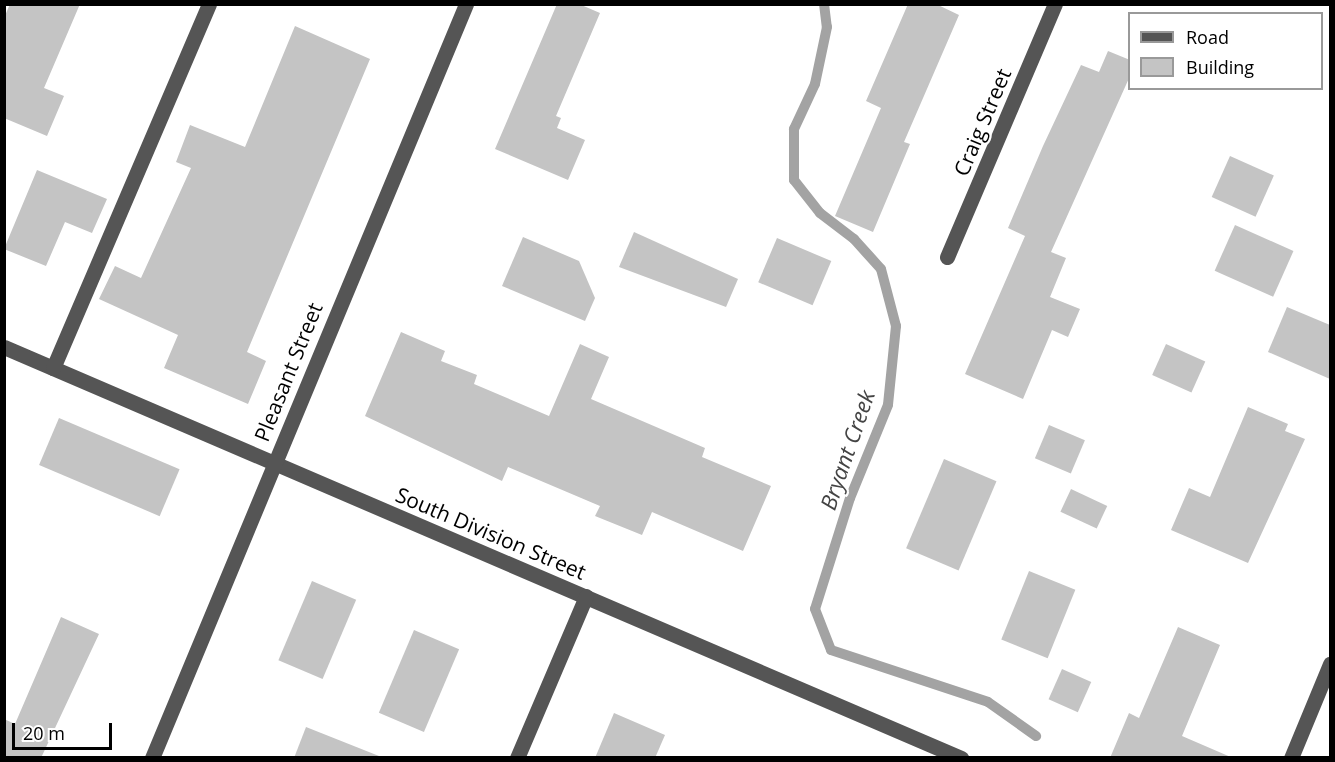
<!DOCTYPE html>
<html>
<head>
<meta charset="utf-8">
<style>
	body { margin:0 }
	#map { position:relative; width:1335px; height:762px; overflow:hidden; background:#fff; font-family:"Open Sans",sans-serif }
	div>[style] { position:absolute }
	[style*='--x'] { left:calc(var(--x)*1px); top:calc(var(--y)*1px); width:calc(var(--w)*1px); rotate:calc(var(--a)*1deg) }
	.stream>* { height:10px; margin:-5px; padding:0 5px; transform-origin:5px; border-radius:5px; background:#a3a3a3 }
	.building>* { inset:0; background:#c4c4c4; transform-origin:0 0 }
	.minor>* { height:15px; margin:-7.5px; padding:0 7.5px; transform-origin:7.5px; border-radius:7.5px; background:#555 }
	span { translate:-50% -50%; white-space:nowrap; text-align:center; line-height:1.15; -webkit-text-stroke:4.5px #fff; paint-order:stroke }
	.street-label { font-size:21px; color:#000 }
	.water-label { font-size:22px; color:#444; font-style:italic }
	.frame { position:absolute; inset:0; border:6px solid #000; pointer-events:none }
	.legend { position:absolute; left:1128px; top:12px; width:195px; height:78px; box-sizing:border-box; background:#fff; border:2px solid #999; margin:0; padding:8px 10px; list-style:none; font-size:18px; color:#000 }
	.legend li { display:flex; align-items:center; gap:12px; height:30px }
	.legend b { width:30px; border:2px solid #999 }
	.scale { position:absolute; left:12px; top:723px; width:100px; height:27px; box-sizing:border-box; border:3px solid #000; border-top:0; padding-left:8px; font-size:18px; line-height:21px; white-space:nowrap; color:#000; -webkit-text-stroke:4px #fff; paint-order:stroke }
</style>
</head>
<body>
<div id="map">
	<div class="stream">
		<i style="--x:824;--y:4;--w:23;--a:83"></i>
		<i style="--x:827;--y:27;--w:58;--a:101.9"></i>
		<i style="--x:815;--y:84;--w:50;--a:115"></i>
		<i style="--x:794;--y:129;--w:51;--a:90"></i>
		<i style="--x:794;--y:180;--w:42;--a:51.8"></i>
		<i style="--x:820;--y:213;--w:43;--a:37.4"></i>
		<i style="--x:854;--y:239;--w:40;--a:48"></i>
		<i style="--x:881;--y:269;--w:59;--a:75.3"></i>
		<i style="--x:896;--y:326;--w:79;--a:95.8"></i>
		<i style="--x:888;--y:405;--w:100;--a:112.2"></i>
		<i style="--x:850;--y:498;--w:116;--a:107.5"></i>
		<i style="--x:815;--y:609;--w:44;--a:68.7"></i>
		<i style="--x:831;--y:650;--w:165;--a:18.3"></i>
		<i style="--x:988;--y:702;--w:59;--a:35.3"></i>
	</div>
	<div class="building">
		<i style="clip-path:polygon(10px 4px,80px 4px,44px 88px,64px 96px,47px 136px,4px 118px,4px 18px)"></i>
		<i style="clip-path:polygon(557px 4px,579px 4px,600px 13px,556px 116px,561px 118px,557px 128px,585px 140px,568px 180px,495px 149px)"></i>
		<i style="clip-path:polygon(908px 4px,936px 4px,959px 15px,904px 142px,910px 144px,873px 232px,835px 216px,881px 108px,866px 101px)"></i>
		<i style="clip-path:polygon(295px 26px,370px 59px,247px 352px,266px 361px,248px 404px,164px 368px,178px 335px,99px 299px,115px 266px,141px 278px,191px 168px,176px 162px,190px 125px,245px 147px)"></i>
		<i style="clip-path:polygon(1108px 51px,1130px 60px,1130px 76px,1051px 252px,1066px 258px,1050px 297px,1080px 309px,1068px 337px,1052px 330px,1023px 399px,965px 374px,1025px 236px,1008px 228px,1043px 146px,1081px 65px,1099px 72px)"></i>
		<i style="left:1230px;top:156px;width:48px;height:45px;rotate:24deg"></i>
		<i style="clip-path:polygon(37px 170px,107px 199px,92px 233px,65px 222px,46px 266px,4px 249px)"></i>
		<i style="left:1235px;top:225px;width:64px;height:50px;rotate:24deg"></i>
		<i style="clip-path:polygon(634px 232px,738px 279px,726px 307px,619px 267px)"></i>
		<i style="clip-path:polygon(523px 237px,579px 261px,595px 298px,585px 321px,502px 286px)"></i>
		<i style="left:777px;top:238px;width:59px;height:48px;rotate:23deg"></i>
		<i style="clip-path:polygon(1287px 307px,1330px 325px,1330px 379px,1268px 352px)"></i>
		<i style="clip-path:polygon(401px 332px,445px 351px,441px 361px,477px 375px,474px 384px,549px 416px,580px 344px,609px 357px,591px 399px,705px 448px,702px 457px,771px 486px,743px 551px,652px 512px,642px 535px,595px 516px,600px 506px,508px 467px,502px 481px,365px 416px)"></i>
		<i style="left:1166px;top:344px;width:43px;height:34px;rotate:24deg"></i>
		<i style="clip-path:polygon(1248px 407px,1288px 424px,1285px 431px,1305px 439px,1248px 563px,1171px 530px,1189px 488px,1210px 497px)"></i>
		<i style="left:59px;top:418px;width:131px;height:51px;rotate:23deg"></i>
		<i style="left:1049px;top:425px;width:39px;height:36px;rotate:23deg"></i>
		<i style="left:944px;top:459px;width:57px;height:97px;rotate:23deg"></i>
		<i style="left:1071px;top:489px;width:40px;height:25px;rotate:25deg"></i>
		<i style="left:1029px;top:571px;width:50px;height:74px;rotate:22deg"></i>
		<i style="left:312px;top:581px;width:48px;height:86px;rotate:23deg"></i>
		<i style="clip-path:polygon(61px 617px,99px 634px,41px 758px,4px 758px,4px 719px,15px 724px)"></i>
		<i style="clip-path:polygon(1178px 627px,1220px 645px,1182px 736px,1233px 758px,1110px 758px,1129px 713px,1139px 718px)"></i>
		<i style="left:414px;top:630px;width:49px;height:90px;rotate:23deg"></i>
		<i style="left:1062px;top:669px;width:32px;height:33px;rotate:24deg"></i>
		<i style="clip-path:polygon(614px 713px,665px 735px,655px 758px,595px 758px)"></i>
		<i style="clip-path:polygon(306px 727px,379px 756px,379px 758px,294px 758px)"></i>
	</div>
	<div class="minor">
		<i style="--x:947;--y:257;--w:275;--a:-66.9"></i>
		<i style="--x:4;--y:347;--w:1042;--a:23.24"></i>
		<i style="--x:53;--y:368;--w:396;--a:-66.8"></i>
		<i style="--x:152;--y:758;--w:817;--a:-67.39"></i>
		<i style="--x:517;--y:758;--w:176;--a:-66.9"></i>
		<i style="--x:1291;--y:758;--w:102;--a:-67.5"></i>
	</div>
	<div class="street-label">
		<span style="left:982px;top:122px;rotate:-67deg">Craig Street</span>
		<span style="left:288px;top:372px;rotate:-68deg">Pleasant Street</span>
		<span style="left:491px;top:533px;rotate:23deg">South Division Street</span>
	</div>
	<div class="water-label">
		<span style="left:847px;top:450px;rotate:-71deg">Bryant Creek</span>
	</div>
	<div class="frame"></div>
	<ul class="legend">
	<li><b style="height:8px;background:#555"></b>Road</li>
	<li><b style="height:16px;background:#c4c4c4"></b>Building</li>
	</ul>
	<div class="scale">20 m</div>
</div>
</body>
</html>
